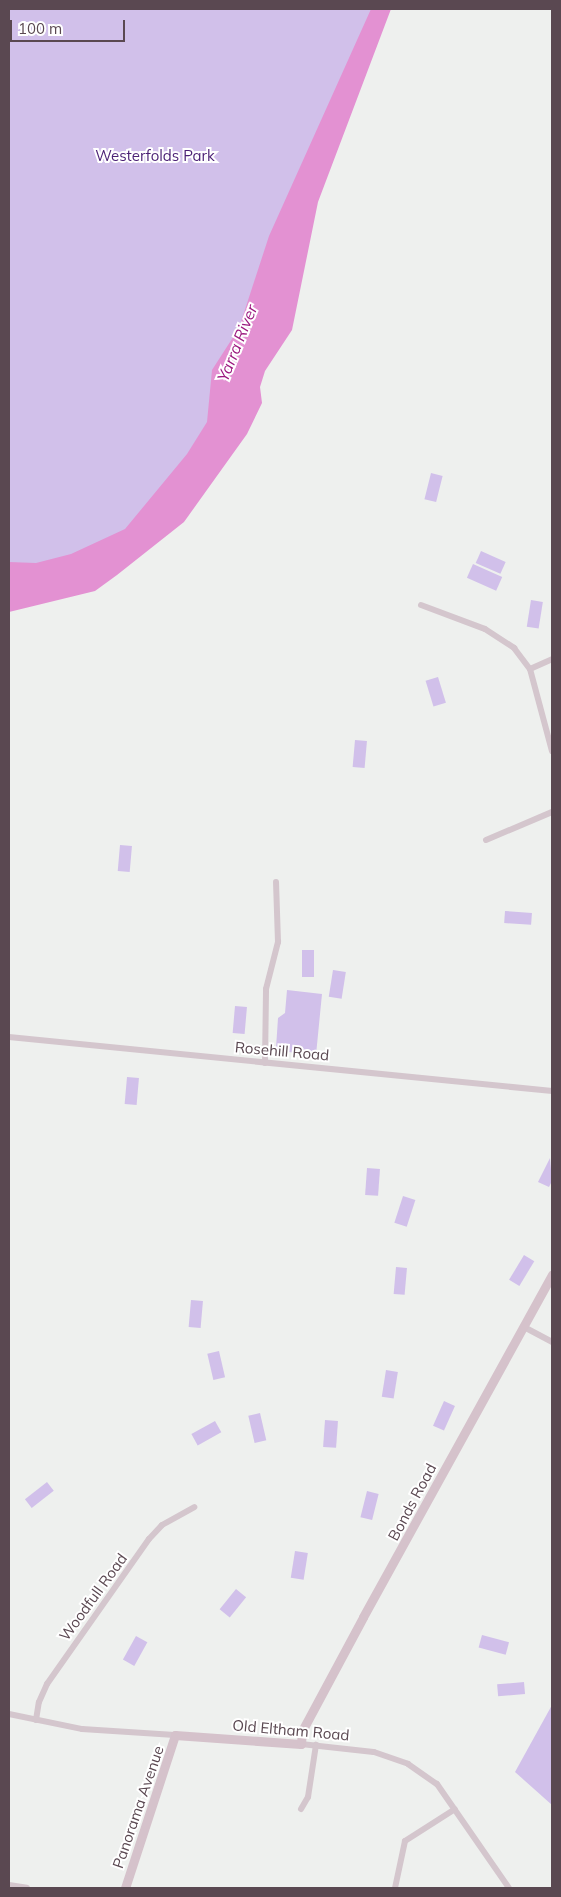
<!DOCTYPE html>
<html>
<head>
<meta charset="utf-8">
<style>
	body { margin:0 }
	#map { position:relative; width:561px; height:1897px; overflow:hidden; background:#eef0ee; font-family:Mulish,sans-serif }
	div>[style] { position:absolute }
	[style*='--x'] { left:calc(var(--x)*1px); top:calc(var(--y)*1px); width:calc(var(--w)*1px); rotate:calc(var(--a)*1deg) }
	.green>* { inset:0; background:#d1c0ea; transform-origin:0 0 }
	.water>* { inset:0; background:#e391d2 }
	.street>* { height:6px; margin:-3px; padding:0 3px; transform-origin:3px; border-radius:3px; background:#d4c6cd }
	.secondary>* { height:9px; margin:-4.5px; padding:0 4.5px; transform-origin:4.5px; border-radius:4.5px; background:#d5c2cb }
	span { translate:-50% -50%; white-space:nowrap; text-align:center; line-height:1.15; -webkit-text-stroke:4px #fff; paint-order:stroke }
	.park-label { font-size:15px; color:#4a1f74 }
	.street-label { font-size:15px; color:#5a4851 }
	.water-label { font-size:16px; color:#9b197f; font-style:italic }
	.frame { position:absolute; inset:0; border:10px solid #5a4851; pointer-events:none }
	.scale { position:absolute; left:10px; top:20px; width:115px; height:22px; box-sizing:border-box; border:2px solid #5a4851; border-top:0; padding-left:6px; font-size:15px; line-height:18px; white-space:nowrap; color:#5a4851; -webkit-text-stroke:4px #fff; paint-order:stroke }
</style>
</head>
<body>
<div id="map">
	<div class="green">
		<i style="clip-path:polygon(9px 9px,373px 9px,220px 417px,169px 500px,90px 560px,9px 567px)"></i>
		<i style="left:431px;top:473px;width:12px;height:27px;rotate:14deg"></i>
		<i style="left:481px;top:551px;width:27px;height:13px;rotate:24deg"></i>
		<i style="left:473px;top:564px;width:32px;height:15px;rotate:24deg"></i>
		<i style="left:531px;top:600px;width:12px;height:27px;rotate:9deg"></i>
		<i style="left:438px;top:677px;width:27px;height:13px;rotate:73deg"></i>
		<i style="left:355px;top:740px;width:12px;height:27px;rotate:5deg"></i>
		<i style="left:120px;top:845px;width:12px;height:26px;rotate:5deg"></i>
		<i style="left:505px;top:911px;width:27px;height:12px;rotate:4deg"></i>
		<i style="left:302px;top:950px;width:12px;height:27px"></i>
		<i style="left:333px;top:970px;width:13px;height:27px;rotate:9deg"></i>
		<i style="clip-path:polygon(287px 990px,322px 994px,316px 1055px,279px 1051px,276px 1048px,278px 1018px,285px 1013px)"></i>
		<i style="left:235px;top:1006px;width:12px;height:27px;rotate:5deg"></i>
		<i style="left:127px;top:1077px;width:12px;height:27px;rotate:5deg"></i>
		<i style="clip-path:polygon(550px 1158px,552px 1181px,549px 1187px,538px 1182px)"></i>
		<i style="left:367px;top:1168px;width:13px;height:27px;rotate:4deg"></i>
		<i style="left:403px;top:1196px;width:13px;height:28px;rotate:18deg"></i>
		<i style="left:524px;top:1255px;width:12px;height:29px;rotate:31deg"></i>
		<i style="left:396px;top:1267px;width:11px;height:27px;rotate:5deg"></i>
		<i style="left:191px;top:1300px;width:12px;height:27px;rotate:5deg"></i>
		<i style="left:219px;top:1351px;width:27px;height:12px;rotate:77deg"></i>
		<i style="left:386px;top:1370px;width:12px;height:27px;rotate:9deg"></i>
		<i style="left:444px;top:1401px;width:12px;height:27px;rotate:24deg"></i>
		<i style="left:260px;top:1413px;width:28px;height:12px;rotate:77deg"></i>
		<i style="left:325px;top:1420px;width:13px;height:27px;rotate:4deg"></i>
		<i style="left:215px;top:1421px;width:13px;height:27px;rotate:61deg"></i>
		<i style="left:47px;top:1482px;width:11px;height:28px;rotate:52deg"></i>
		<i style="left:367px;top:1491px;width:12px;height:27px;rotate:14deg"></i>
		<i style="left:295px;top:1551px;width:13px;height:27px;rotate:9deg"></i>
		<i style="left:236px;top:1589px;width:13px;height:26px;rotate:39deg"></i>
		<i style="left:482px;top:1635px;width:28px;height:13px;rotate:15deg"></i>
		<i style="left:136px;top:1636px;width:13px;height:27px;rotate:29deg"></i>
		<i style="left:524px;top:1682px;width:12px;height:27px;rotate:85deg"></i>
		<i style="clip-path:polygon(552px 1705px,552px 1805px,515px 1772px)"></i>
	</div>
	<div class="water">
		<i style="clip-path:polygon(371px 9px,391px 9px,318px 202px,292px 330px,265px 371px,260px 387px,262px 403px,247px 434px,184px 522px,117px 575px,95px 591px,9px 612px,9px 562px,36px 563px,71px 554px,125px 529px,187px 454px,207px 422px,212px 370px,239px 328px,269px 236px)"></i>
	</div>
	<div class="street">
		<i style="--x:421;--y:605;--w:68;--a:20.6"></i>
		<i style="--x:485;--y:629;--w:35;--a:33"></i>
		<i style="--x:514;--y:648;--w:26;--a:53"></i>
		<i style="--x:530;--y:669;--w:85;--a:75"></i>
		<i style="--x:530;--y:669;--w:24;--a:-24"></i>
		<i style="--x:486;--y:840;--w:72;--a:-23"></i>
		<i style="--x:9;--y:1037;--w:546;--a:5.68"></i>
		<i style="--x:265;--y:1063;--w:74;--a:-89.2"></i>
		<i style="--x:266;--y:989;--w:49;--a:-75.7"></i>
		<i style="--x:278;--y:942;--w:60;--a:-91.9"></i>
		<i style="--x:524;--y:1327;--w:32;--a:28"></i>
		<i style="--x:9;--y:1714;--w:75;--a:11.6"></i>
		<i style="--x:82;--y:1729;--w:93;--a:3.7"></i>
		<i style="--x:36;--y:1720;--w:18;--a:-81"></i>
		<i style="--x:39;--y:1702;--w:20;--a:-66"></i>
		<i style="--x:47;--y:1684;--w:177;--a:-54.9"></i>
		<i style="--x:149;--y:1539;--w:19;--a:-47"></i>
		<i style="--x:162;--y:1525;--w:37;--a:-29"></i>
		<i style="--x:301;--y:1744;--w:73;--a:6.3"></i>
		<i style="--x:374;--y:1752;--w:36;--a:19"></i>
		<i style="--x:408;--y:1764;--w:35;--a:35"></i>
		<i style="--x:437;--y:1784;--w:126;--a:55.3"></i>
		<i style="--x:301;--y:1809;--w:14;--a:-60"></i>
		<i style="--x:308;--y:1797;--w:53;--a:-81.3"></i>
		<i style="--x:9;--y:1885;--w:18;--a:9"></i>
		<i style="--x:395;--y:1888;--w:48;--a:-78"></i>
		<i style="--x:405;--y:1841;--w:59;--a:-32.6"></i>
	</div>
	<div class="secondary">
		<i style="--x:125;--y:1888;--w:161;--a:-71.9"></i>
		<i style="--x:175;--y:1735;--w:126;--a:4.1"></i>
		<i style="--x:301;--y:1744;--w:13;--a:-86"></i>
		<i style="--x:302;--y:1731;--w:129;--a:-61.8"></i>
		<i style="--x:363;--y:1617;--w:391;--a:-61.1"></i>
	</div>
	<div class="park-label">
		<span style="left:155px;top:156px">Westerfolds Park</span>
	</div>
	<div class="street-label">
		<span style="left:282px;top:1051px;rotate:5deg">Rosehill Road</span>
		<span style="left:412px;top:1502px;rotate:-62deg">Bonds Road</span>
		<span style="left:93px;top:1597px;rotate:-54deg">Woodfull Road</span>
		<span style="left:291px;top:1730px;rotate:5deg">Old Eltham Road</span>
		<span style="left:138px;top:1807px;rotate:-71deg">Panorama Avenue</span>
	</div>
	<div class="water-label">
		<span style="left:237px;top:343px;rotate:-68deg">Yarra River</span>
	</div>
	<div class="frame"></div>
	<div class="scale">100 m</div>
</div>
</body>
</html>
